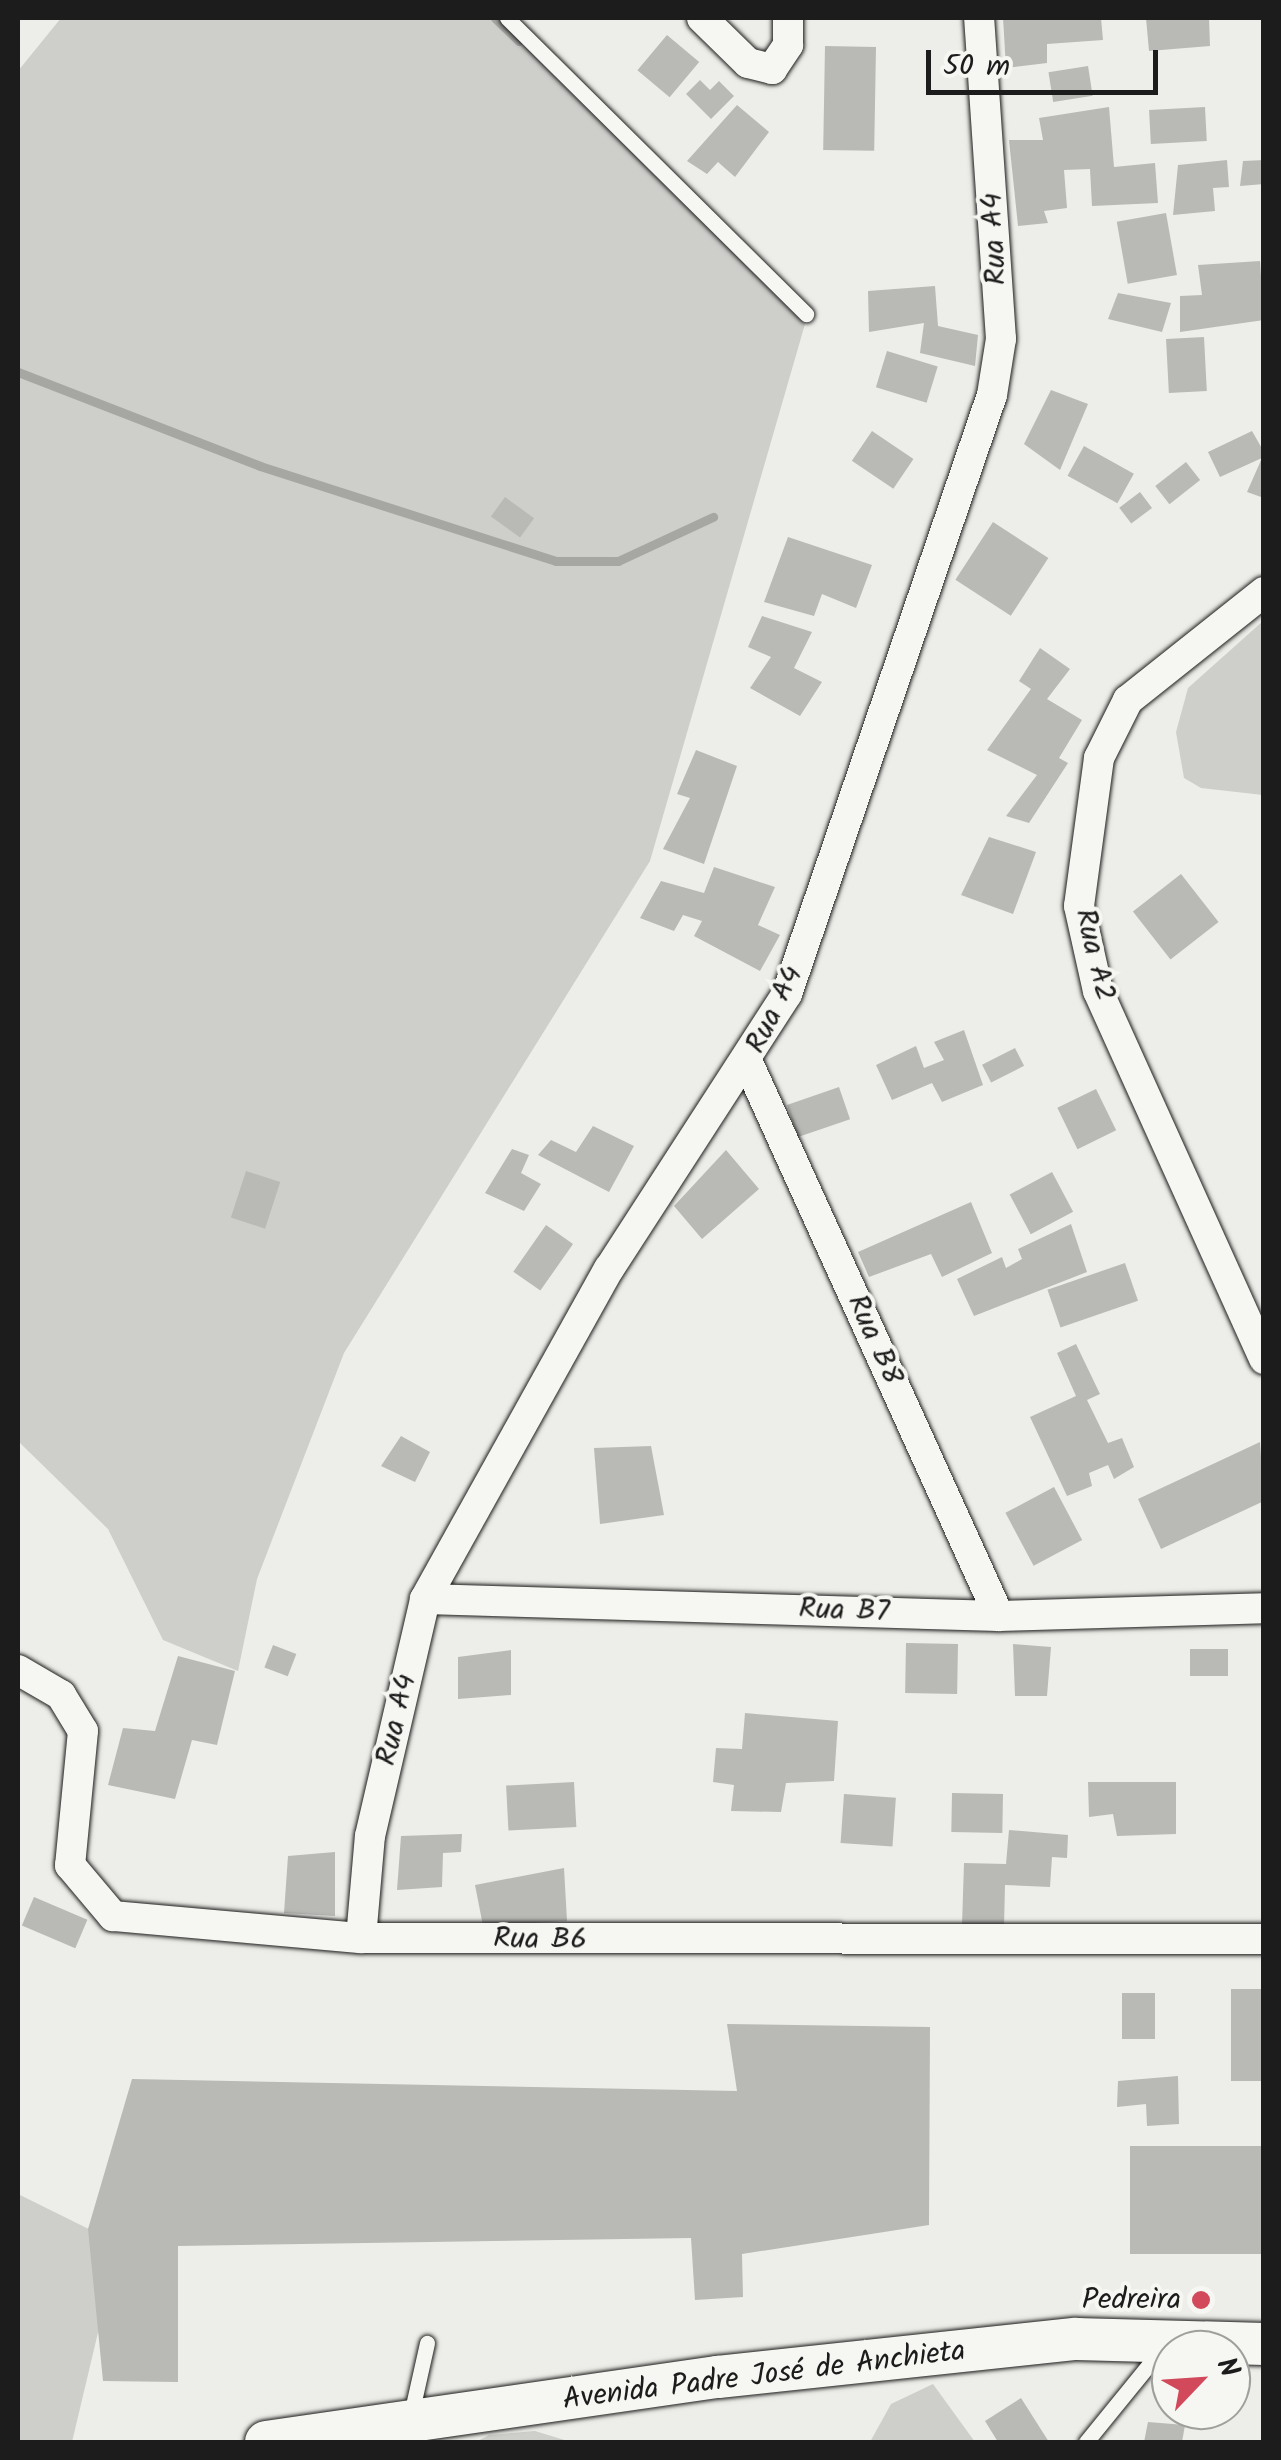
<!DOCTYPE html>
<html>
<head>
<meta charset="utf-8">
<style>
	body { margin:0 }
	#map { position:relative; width:1281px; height:2460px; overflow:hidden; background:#edede9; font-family:Kalam,sans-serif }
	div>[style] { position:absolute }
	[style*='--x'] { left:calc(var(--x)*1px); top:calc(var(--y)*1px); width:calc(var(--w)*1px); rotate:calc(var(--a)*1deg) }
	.green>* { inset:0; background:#cececb }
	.stream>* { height:9px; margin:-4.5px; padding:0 4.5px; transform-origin:4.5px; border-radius:4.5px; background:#a6a6a3 }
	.building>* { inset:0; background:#b9b9b6; transform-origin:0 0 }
	.roads { filter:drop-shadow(0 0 2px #1c1c1c) drop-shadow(0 0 2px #1c1c1c) }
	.lane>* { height:15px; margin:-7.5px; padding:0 7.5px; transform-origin:7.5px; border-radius:7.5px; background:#f6f6f2 }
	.street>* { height:30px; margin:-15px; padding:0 15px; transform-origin:15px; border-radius:15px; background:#f6f6f2 }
	.secondary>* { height:42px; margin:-21px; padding:0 21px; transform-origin:21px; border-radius:21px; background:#f6f6f2 }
	.dots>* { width:28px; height:28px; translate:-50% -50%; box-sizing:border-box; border:5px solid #f6f6f2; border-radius:50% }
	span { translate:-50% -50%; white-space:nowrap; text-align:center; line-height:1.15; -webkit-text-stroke:8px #f6f6f2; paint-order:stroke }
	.street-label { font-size:30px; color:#1c1c1c }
	.poi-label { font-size:30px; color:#1c1c1c }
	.right { translate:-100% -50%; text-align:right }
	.frame { position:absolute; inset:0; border:20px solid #1c1c1c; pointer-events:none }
	.north { position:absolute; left:1151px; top:2330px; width:100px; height:100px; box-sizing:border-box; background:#f6f6f2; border:2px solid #9f9f9c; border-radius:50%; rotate:65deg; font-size:28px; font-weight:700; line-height:40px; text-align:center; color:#1c1c1c }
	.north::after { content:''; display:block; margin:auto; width:35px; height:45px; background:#d1495b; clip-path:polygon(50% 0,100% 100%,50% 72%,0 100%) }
	.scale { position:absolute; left:926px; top:50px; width:232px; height:45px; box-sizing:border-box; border:5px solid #1c1c1c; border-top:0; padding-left:12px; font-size:30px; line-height:35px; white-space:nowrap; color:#1c1c1c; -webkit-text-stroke:8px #f6f6f2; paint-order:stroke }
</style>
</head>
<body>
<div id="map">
	<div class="green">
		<i style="clip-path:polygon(61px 18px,512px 18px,805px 324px,650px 861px,344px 1353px,257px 1579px,238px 1671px,163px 1640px,108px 1529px,18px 1441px,18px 71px)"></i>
		<i style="clip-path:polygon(1263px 621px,1263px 795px,1201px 788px,1184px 778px,1176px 732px,1188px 688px)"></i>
		<i style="clip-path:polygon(18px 2194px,119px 2244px,72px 2442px,18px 2442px)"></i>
		<i style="clip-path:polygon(933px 2384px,975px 2442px,870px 2442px,891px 2404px)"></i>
		<i style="clip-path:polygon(535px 2431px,571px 2442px,476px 2442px,489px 2435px)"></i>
	</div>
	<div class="stream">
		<i style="--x:495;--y:18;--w:33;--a:44"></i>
		<i style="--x:18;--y:372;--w:260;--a:21.2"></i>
		<i style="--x:260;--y:466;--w:311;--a:17.8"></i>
		<i style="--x:556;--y:561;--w:62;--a:0"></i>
		<i style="--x:618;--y:561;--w:105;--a:-24.9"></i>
	</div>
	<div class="building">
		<i style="clip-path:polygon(1003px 18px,1101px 18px,1103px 40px,1047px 44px,1047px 63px,1006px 68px)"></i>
		<i style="clip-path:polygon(1146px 18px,1209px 18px,1210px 46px,1149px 51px)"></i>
		<i style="left:667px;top:35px;width:42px;height:46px;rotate:40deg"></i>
		<i style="left:825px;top:46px;width:51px;height:104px;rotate:1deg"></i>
		<i style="left:1088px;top:66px;width:30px;height:40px;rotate:81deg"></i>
		<i style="clip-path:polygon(700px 80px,710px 90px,719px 81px,734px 96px,711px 119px,686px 94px)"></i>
		<i style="clip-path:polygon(737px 105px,769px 132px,735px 177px,718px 162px,707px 174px,687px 161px)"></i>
		<i style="clip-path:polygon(1109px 107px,1114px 167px,1155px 163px,1158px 203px,1092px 206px,1090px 169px,1064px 170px,1067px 208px,1044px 211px,1048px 223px,1018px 226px,1009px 140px,1043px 140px,1039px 118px)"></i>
		<i style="left:1205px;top:107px;width:34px;height:56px;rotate:87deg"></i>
		<i style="clip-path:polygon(1227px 160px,1229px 187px,1213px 188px,1215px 211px,1173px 215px,1178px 165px)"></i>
		<i style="clip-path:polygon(1264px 160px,1264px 184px,1240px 186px,1243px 161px)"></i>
		<i style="left:1166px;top:213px;width:63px;height:50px;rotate:80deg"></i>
		<i style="clip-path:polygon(1260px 261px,1264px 320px,1180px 332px,1180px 296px,1202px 295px,1198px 265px)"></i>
		<i style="clip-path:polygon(935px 286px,938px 326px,978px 335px,975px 366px,920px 353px,924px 323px,869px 332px,868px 291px)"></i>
		<i style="clip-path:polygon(1118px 293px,1171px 303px,1162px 332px,1108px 319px)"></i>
		<i style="left:1204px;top:337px;width:54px;height:38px;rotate:87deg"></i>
		<i style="left:887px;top:351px;width:53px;height:38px;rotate:17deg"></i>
		<i style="clip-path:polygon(1051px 390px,1088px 404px,1060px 470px,1024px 444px)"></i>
		<i style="left:872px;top:431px;width:50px;height:36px;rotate:34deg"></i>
		<i style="clip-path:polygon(1252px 431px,1264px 452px,1264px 498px,1247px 492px,1262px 458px,1220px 477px,1208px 452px)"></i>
		<i style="left:1084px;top:446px;width:57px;height:34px;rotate:29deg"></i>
		<i style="left:1186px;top:462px;width:23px;height:39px;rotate:52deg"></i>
		<i style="left:1140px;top:492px;width:20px;height:26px;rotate:53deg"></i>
		<i style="left:505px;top:497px;width:36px;height:24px;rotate:36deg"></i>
		<i style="left:993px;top:522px;width:66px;height:69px;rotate:33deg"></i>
		<i style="clip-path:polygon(788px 537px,872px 565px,856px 608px,822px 594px,814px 616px,764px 602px)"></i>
		<i style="clip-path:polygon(762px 616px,812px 632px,794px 668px,822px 682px,800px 716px,750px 688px,771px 657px,748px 647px)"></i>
		<i style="clip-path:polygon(1040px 648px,1070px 669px,1047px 699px,1082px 720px,1059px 758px,1068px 763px,1029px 823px,1006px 816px,1037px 775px,987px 750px,1031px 689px,1019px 681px)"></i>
		<i style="clip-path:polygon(696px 750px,737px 766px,704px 864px,663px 849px,690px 798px,677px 794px)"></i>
		<i style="clip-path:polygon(989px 837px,1036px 852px,1013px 914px,961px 895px)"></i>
		<i style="clip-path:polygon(714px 867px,775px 887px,758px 925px,780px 935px,760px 971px,694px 936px,702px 921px,683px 915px,674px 931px,640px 918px,661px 881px,704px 893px)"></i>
		<i style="left:1181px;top:874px;width:61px;height:61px;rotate:52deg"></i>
		<i style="clip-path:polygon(964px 1030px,983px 1085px,942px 1102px,932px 1083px,892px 1100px,876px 1065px,916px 1046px,924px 1068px,944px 1060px,934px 1042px)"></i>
		<i style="left:1015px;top:1048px;width:20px;height:37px;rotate:63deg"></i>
		<i style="left:839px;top:1087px;width:34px;height:55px;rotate:71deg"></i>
		<i style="left:1096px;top:1089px;width:46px;height:43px;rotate:64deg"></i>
		<i style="clip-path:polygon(593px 1126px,634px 1146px,609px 1192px,538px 1155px,551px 1140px,576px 1152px)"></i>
		<i style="clip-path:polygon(512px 1149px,529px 1155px,521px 1173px,541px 1184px,524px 1211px,485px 1193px)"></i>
		<i style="clip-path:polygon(726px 1150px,759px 1189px,702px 1239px,674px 1206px)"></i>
		<i style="left:246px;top:1171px;width:36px;height:49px;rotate:18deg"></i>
		<i style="left:1052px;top:1172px;width:45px;height:48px;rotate:62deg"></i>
		<i style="clip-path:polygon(971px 1202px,992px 1253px,942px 1277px,931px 1254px,869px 1277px,858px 1252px)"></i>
		<i style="clip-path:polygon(1071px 1224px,1087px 1272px,974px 1316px,957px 1279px,1002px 1257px,1006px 1268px,1022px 1259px,1018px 1249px)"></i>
		<i style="left:546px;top:1225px;width:33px;height:57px;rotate:35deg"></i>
		<i style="left:1125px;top:1263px;width:40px;height:82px;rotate:71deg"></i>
		<i style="clip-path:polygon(1076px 1344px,1100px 1394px,1087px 1400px,1108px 1443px,1122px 1438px,1134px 1467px,1114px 1479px,1108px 1465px,1089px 1473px,1092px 1486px,1067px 1496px,1030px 1417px,1076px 1396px,1057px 1353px)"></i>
		<i style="clip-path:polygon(401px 1436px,430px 1452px,415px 1482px,381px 1466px)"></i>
		<i style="clip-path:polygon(1260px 1442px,1264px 1501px,1161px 1549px,1138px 1499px)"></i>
		<i style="clip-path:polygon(651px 1446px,664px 1515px,600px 1524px,594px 1448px)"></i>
		<i style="left:1054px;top:1487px;width:60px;height:55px;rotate:62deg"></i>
		<i style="left:906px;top:1643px;width:52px;height:50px;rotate:1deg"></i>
		<i style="clip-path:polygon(1013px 1644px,1051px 1647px,1047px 1696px,1015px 1696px)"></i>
		<i style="left:273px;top:1645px;width:25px;height:24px;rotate:21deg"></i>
		<i style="left:1228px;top:1649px;width:27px;height:38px;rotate:90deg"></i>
		<i style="clip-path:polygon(511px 1650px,511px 1695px,458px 1699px,458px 1657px)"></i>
		<i style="clip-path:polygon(178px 1656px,235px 1671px,217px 1745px,192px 1740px,175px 1799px,108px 1785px,123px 1728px,155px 1731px)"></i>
		<i style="clip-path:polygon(745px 1713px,838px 1721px,834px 1781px,786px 1783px,781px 1812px,731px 1811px,734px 1785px,713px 1782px,716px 1748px,742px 1749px)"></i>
		<i style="left:574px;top:1782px;width:45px;height:68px;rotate:87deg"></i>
		<i style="clip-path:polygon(1088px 1782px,1176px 1782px,1176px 1834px,1117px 1836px,1113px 1814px,1089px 1817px)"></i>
		<i style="left:952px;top:1793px;width:51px;height:39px;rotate:1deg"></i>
		<i style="left:844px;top:1794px;width:52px;height:49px;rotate:4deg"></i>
		<i style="clip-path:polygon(1009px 1830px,1068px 1835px,1067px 1858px,1052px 1857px,1050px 1887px,1005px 1885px,1004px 1927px,962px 1925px,964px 1863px,1006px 1864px)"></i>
		<i style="clip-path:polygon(462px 1834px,461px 1852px,443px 1853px,442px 1887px,397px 1890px,401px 1836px)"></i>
		<i style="clip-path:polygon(335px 1852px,335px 1916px,284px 1913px,288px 1856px)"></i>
		<i style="clip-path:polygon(564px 1868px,567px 1921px,483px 1926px,475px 1885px)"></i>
		<i style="left:34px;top:1897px;width:58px;height:31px;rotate:23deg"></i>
		<i style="left:1231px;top:1989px;width:33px;height:92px"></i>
		<i style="left:1122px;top:1993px;width:33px;height:46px"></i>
		<i style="clip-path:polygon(727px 2024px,930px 2027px,929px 2225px,742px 2254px,743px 2297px,695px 2300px,691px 2238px,178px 2246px,178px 2382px,103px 2381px,88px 2229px,132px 2079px,737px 2091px)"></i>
		<i style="clip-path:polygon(1178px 2076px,1179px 2124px,1147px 2126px,1146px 2104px,1117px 2107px,1118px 2081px)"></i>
		<i style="left:1264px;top:2146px;width:108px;height:134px;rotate:90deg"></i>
		<i style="clip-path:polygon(1021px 2398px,1049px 2442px,998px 2442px,985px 2421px)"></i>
		<i style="clip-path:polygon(1148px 2422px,1185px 2425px,1182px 2442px,1144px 2442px)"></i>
	</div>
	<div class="roads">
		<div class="lane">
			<i style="--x:507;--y:18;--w:421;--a:44.7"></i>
			<i style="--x:410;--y:2419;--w:78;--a:-77.4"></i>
			<i style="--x:1086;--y:2442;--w:124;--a:-50.9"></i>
		</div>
		<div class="street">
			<i style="--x:702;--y:18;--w:64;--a:44.4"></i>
			<i style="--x:748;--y:63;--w:25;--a:14"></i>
			<i style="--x:772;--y:69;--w:29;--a:-56"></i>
			<i style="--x:788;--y:45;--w:27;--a:-90"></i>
			<i style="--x:1264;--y:592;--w:174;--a:141.5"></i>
			<i style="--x:1128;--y:700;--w:65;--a:116.6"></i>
			<i style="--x:1099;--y:758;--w:149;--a:97.7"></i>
			<i style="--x:1079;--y:906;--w:87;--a:77.4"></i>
			<i style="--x:1098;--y:991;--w:404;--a:65.7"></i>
			<i style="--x:749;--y:1065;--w:605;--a:65.6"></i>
			<i style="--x:425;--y:1599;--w:574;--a:1.7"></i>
			<i style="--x:999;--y:1616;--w:265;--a:-1.7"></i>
			<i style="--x:18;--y:1670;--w:50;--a:30.2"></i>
			<i style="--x:61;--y:1695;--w:42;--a:58.6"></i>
			<i style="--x:83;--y:1731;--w:135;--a:95.5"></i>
			<i style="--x:70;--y:1865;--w:67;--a:49.9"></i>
			<i style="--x:113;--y:1916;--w:249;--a:5.1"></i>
			<i style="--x:361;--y:1938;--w:903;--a:0.06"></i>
			<i style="--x:361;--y:1938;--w:102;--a:-85"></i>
			<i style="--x:370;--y:1836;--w:243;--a:-76.9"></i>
			<i style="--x:425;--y:1599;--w:378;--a:-60.9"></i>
			<i style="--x:609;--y:1269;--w:328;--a:-57.1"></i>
			<i style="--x:787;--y:994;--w:633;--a:-71.11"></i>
			<i style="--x:992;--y:395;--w:57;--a:-80.9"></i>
			<i style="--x:1001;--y:339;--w:322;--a:-93.9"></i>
		</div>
		<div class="secondary">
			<i style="--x:266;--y:2442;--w:457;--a:-8.2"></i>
			<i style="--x:718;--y:2377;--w:360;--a:-6.1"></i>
			<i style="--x:1076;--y:2339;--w:188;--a:1.5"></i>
		</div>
	</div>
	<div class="dots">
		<i style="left:1201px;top:2300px;background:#d1495b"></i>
	</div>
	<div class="street-label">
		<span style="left:995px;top:239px;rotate:-93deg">Rua A4</span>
		<span style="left:1094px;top:955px;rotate:77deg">Rua A2</span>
		<span style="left:775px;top:1010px;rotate:-64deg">Rua A4</span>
		<span style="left:874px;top:1340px;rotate:66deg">Rua B8</span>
		<span style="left:844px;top:1611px;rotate:2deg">Rua B7</span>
		<span style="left:397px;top:1720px;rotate:-77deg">Rua A4</span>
		<span style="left:540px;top:1940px;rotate:1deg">Rua B6</span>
		<span style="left:764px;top:2376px;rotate:-7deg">Avenida Padre José de Anchieta</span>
	</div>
	<div class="poi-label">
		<span class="right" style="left:1181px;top:2300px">Pedreira</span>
	</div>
	<div class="frame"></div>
	<div class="north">N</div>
	<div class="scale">50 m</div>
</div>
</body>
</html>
